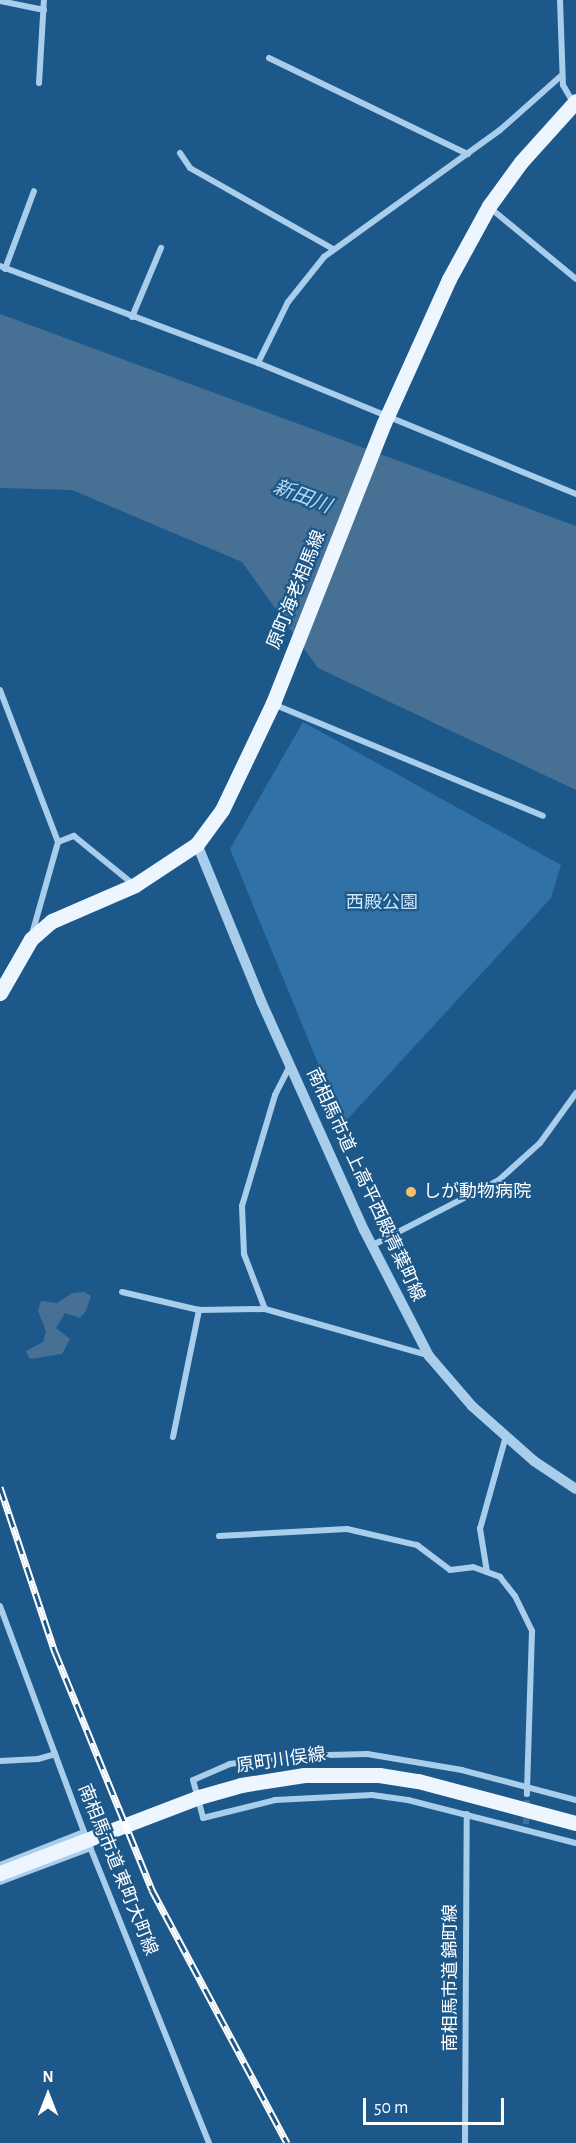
<!DOCTYPE html>
<html>
<head>
<meta charset="utf-8">
<style>
	body { margin:0 }
	#map { position:relative; width:576px; height:2143px; overflow:hidden; background:#1d588a; font-family:"Alegreya Sans","Noto Sans JP",sans-serif }
	div>[style] { position:absolute }
	[style*='--x'] { left:calc(var(--x)*1px); top:calc(var(--y)*1px); width:calc(var(--w)*1px); rotate:calc(var(--a)*1deg) }
	.green>* { inset:0; background:#3072a8 }
	.water>* { inset:0; background:#467194 }
	.minor-tunnel>* { height:6px; margin-top:-3px; transform-origin:0; background:repeating-linear-gradient(90deg,#3f719c 0 6px,transparent 0 9px) }
	.minor>* { height:6px; margin:-3px; padding:0 3px; transform-origin:3px; border-radius:3px; background:#a8ceec }
	.tertiary>* { height:10px; margin:-5px; padding:0 5px; transform-origin:5px; border-radius:5px; background:#a8ceec }
	.primary>* { height:15px; margin:-7.5px; padding:0 7.5px; transform-origin:7.5px; border-radius:7.5px; background:#edf6ff }
	.rail>* { height:7px; margin-top:-3.5px; transform-origin:0; background:repeating-linear-gradient(90deg,#1d588a 0 14px,#fff 0 28px); box-sizing:border-box; border-block:2px solid #fff }
	.dots>* { width:16px; height:16px; translate:-50% -50%; box-sizing:border-box; border:3px solid #1d588a; border-radius:50% }
	span { translate:-50% -50%; white-space:nowrap; text-align:center; line-height:1.15; -webkit-text-stroke:4.5px #1d588a; paint-order:stroke }
	.street-label { font-size:18px; color:#fff }
	.park-label { font-size:18px; color:#cde5f9 }
	.poi-label { font-size:18px; color:#fff }
	.left { translate:0 -50%; text-align:left }
	.water-label { font-size:20px; color:#b3d7f3; font-style:italic }
	.north { position:absolute; left:18px; top:2065px; width:60px; height:60px; -webkit-text-stroke:4px #1d588a; paint-order:stroke; rotate:0deg; font-size:16px; font-weight:700; line-height:24px; text-align:center; color:#fff }
	.north::after { content:''; display:block; margin:auto; width:21px; height:27px; background:#fff; clip-path:polygon(50% 0,100% 100%,50% 72%,0 100%) }
	.scale { position:absolute; left:363px; top:2098px; width:141px; height:27px; box-sizing:border-box; border:3px solid #fff; border-top:0; padding-left:8px; font-size:18px; line-height:21px; white-space:nowrap; color:#fff; -webkit-text-stroke:4px #1d588a; paint-order:stroke }
</style>
</head>
<body>
<div id="map">
	<div class="green">
		<i style="clip-path:polygon(303px 722px,561px 865px,551px 898px,343px 1124px,230px 849px)"></i>
	</div>
	<div class="water">
		<i style="clip-path:polygon(0 314px,576px 526px,576px 790px,318px 668px,242px 562px,72px 490px,0 488px)"></i>
		<i style="clip-path:polygon(84px 1292px,91px 1296px,86px 1311px,80px 1318px,65px 1313px,56px 1328px,70px 1339px,62px 1354px,30px 1359px,26px 1351px,43px 1342px,46px 1331px,38px 1311px,41px 1301px,57px 1303px,72px 1293px)"></i>
	</div>
	<div class="minor-tunnel">
		<i style="--x:526;--y:1824;--w:30;--a:-88"></i>
	</div>
	<div class="minor">
		<i style="--x:560;--y:0;--w:85;--a:88"></i>
		<i style="--x:563;--y:85;--w:22;--a:60"></i>
		<i style="--x:0;--y:1;--w:45;--a:11.6"></i>
		<i style="--x:269;--y:58;--w:221;--a:25.8"></i>
		<i style="--x:562;--y:75;--w:83;--a:138.4"></i>
		<i style="--x:500;--y:130;--w:217;--a:144.2"></i>
		<i style="--x:324;--y:257;--w:58;--a:128.7"></i>
		<i style="--x:288;--y:302;--w:68;--a:116.2"></i>
		<i style="--x:258;--y:363;--w:344;--a:22.4"></i>
		<i style="--x:39;--y:83;--w:83;--a:-86.6"></i>
		<i style="--x:180;--y:153;--w:18;--a:56"></i>
		<i style="--x:190;--y:168;--w:164;--a:29.5"></i>
		<i style="--x:489;--y:207;--w:113;--a:39.6"></i>
		<i style="--x:0;--y:266;--w:276;--a:20.6"></i>
		<i style="--x:5;--y:269;--w:83;--a:-69.6"></i>
		<i style="--x:132;--y:317;--w:75;--a:-67.2"></i>
		<i style="--x:0;--y:690;--w:163;--a:69.1"></i>
		<i style="--x:58;--y:842;--w:17;--a:-21"></i>
		<i style="--x:74;--y:836;--w:77;--a:39.2"></i>
		<i style="--x:273;--y:704;--w:292;--a:22.5"></i>
		<i style="--x:32;--y:934;--w:96;--a:-74.2"></i>
		<i style="--x:373;--y:1245;--w:142;--a:-27.3"></i>
		<i style="--x:499;--y:1180;--w:55;--a:-42.1"></i>
		<i style="--x:540;--y:1143;--w:62;--a:-54.2"></i>
		<i style="--x:122;--y:1292;--w:79;--a:13.2"></i>
		<i style="--x:199;--y:1310;--w:66;--a:-0.9"></i>
		<i style="--x:265;--y:1309;--w:169;--a:15.8"></i>
		<i style="--x:265;--y:1309;--w:59;--a:-110.9"></i>
		<i style="--x:244;--y:1254;--w:48;--a:-92.4"></i>
		<i style="--x:242;--y:1206;--w:116;--a:-73.4"></i>
		<i style="--x:275;--y:1095;--w:35;--a:-63"></i>
		<i style="--x:173;--y:1437;--w:130;--a:-78.4"></i>
		<i style="--x:219;--y:1536;--w:128;--a:-3.1"></i>
		<i style="--x:347;--y:1529;--w:72;--a:12.9"></i>
		<i style="--x:417;--y:1545;--w:41;--a:37.1"></i>
		<i style="--x:450;--y:1570;--w:23;--a:-7"></i>
		<i style="--x:473;--y:1567;--w:29;--a:20"></i>
		<i style="--x:500;--y:1577;--w:24;--a:52"></i>
		<i style="--x:515;--y:1596;--w:39;--a:64"></i>
		<i style="--x:532;--y:1631;--w:163;--a:91.8"></i>
		<i style="--x:487;--y:1572;--w:44;--a:-99.2"></i>
		<i style="--x:480;--y:1529;--w:97;--a:-74.4"></i>
		<i style="--x:0;--y:1606;--w:241;--a:69.6"></i>
		<i style="--x:84;--y:1832;--w:335;--a:68.1"></i>
		<i style="--x:0;--y:1761;--w:38;--a:-3"></i>
		<i style="--x:38;--y:1759;--w:18;--a:-16"></i>
		<i style="--x:576;--y:1800;--w:118;--a:-165.3"></i>
		<i style="--x:462;--y:1770;--w:96;--a:-170.4"></i>
		<i style="--x:367;--y:1754;--w:76;--a:178.5"></i>
		<i style="--x:291;--y:1756;--w:62;--a:172.5"></i>
		<i style="--x:230;--y:1764;--w:40;--a:156.6"></i>
		<i style="--x:193;--y:1780;--w:39;--a:75"></i>
		<i style="--x:203;--y:1818;--w:74;--a:-14"></i>
		<i style="--x:275;--y:1800;--w:97;--a:-3"></i>
		<i style="--x:372;--y:1795;--w:36;--a:8"></i>
		<i style="--x:408;--y:1800;--w:173;--a:14.4"></i>
		<i style="--x:0;--y:1865;--w:90;--a:-21.4"></i>
		<i style="--x:0;--y:1882;--w:97;--a:-20.5"></i>
		<i style="--x:465;--y:2143;--w:329;--a:-89.7"></i>
	</div>
	<div class="tertiary">
		<i style="--x:197;--y:844;--w:170;--a:67.8"></i>
		<i style="--x:261;--y:1001;--w:251;--a:65.8"></i>
		<i style="--x:364;--y:1230;--w:142;--a:62.7"></i>
		<i style="--x:429;--y:1356;--w:66;--a:49.3"></i>
		<i style="--x:472;--y:1406;--w:83;--a:41.6"></i>
		<i style="--x:534;--y:1461;--w:50;--a:33.7"></i>
	</div>
	<div class="primary">
		<i style="--x:0;--y:993;--w:62;--a:-60.1"></i>
		<i style="--x:31;--y:939;--w:28;--a:-41"></i>
		<i style="--x:52;--y:921;--w:90;--a:-23.4"></i>
		<i style="--x:135;--y:885;--w:74;--a:-33.5"></i>
		<i style="--x:197;--y:844;--w:42;--a:-53.7"></i>
		<i style="--x:222;--y:810;--w:119;--a:-64.5"></i>
		<i style="--x:273;--y:703;--w:301;--a:-68.4"></i>
		<i style="--x:384;--y:423;--w:158;--a:-65.7"></i>
		<i style="--x:449;--y:279;--w:83;--a:-61.3"></i>
		<i style="--x:489;--y:206;--w:54;--a:-54"></i>
		<i style="--x:521;--y:162;--w:82;--a:-48"></i>
		<i style="--x:0;--y:1873;--w:213;--a:-20.9"></i>
		<i style="--x:199;--y:1797;--w:44;--a:-15.9"></i>
		<i style="--x:241;--y:1785;--w:64;--a:-9"></i>
		<i style="--x:304;--y:1775;--w:75;--a:0"></i>
		<i style="--x:379;--y:1775;--w:39;--a:9"></i>
		<i style="--x:418;--y:1781;--w:163;--a:14.9"></i>
	</div>
	<div class="rail">
		<i style="--x:0;--y:1487;--w:174;--a:71.6"></i>
		<i style="--x:55;--y:1652;--w:257;--a:67.8"></i>
		<i style="--x:152;--y:1890;--w:287;--a:61.9"></i>
	</div>
	<div class="dots">
		<i style="left:411px;top:1192px;background:#fcc166"></i>
	</div>
	<div class="street-label">
		<span style="left:297px;top:590px;rotate:-68deg">原町海老相馬線</span>
		<span style="left:365px;top:1185px;rotate:65deg">南相馬市道 上高平西殿青葉町線</span>
		<span style="left:281px;top:1761px;rotate:-8deg">原町川俣線</span>
		<span style="left:117px;top:1870px;rotate:68deg">南相馬市道 東町大町線</span>
		<span style="left:451px;top:1978px;rotate:-90deg">南相馬市道 錦町線</span>
	</div>
	<div class="park-label">
		<span style="left:382px;top:903px">西殿公園</span>
	</div>
	<div class="poi-label">
		<span class="left" style="left:423px;top:1192px">しが動物病院</span>
	</div>
	<div class="water-label">
		<span style="left:302px;top:497px;rotate:21deg">新田川</span>
	</div>
	<div class="north">N</div>
	<div class="scale">50 m</div>
</div>
</body>
</html>
